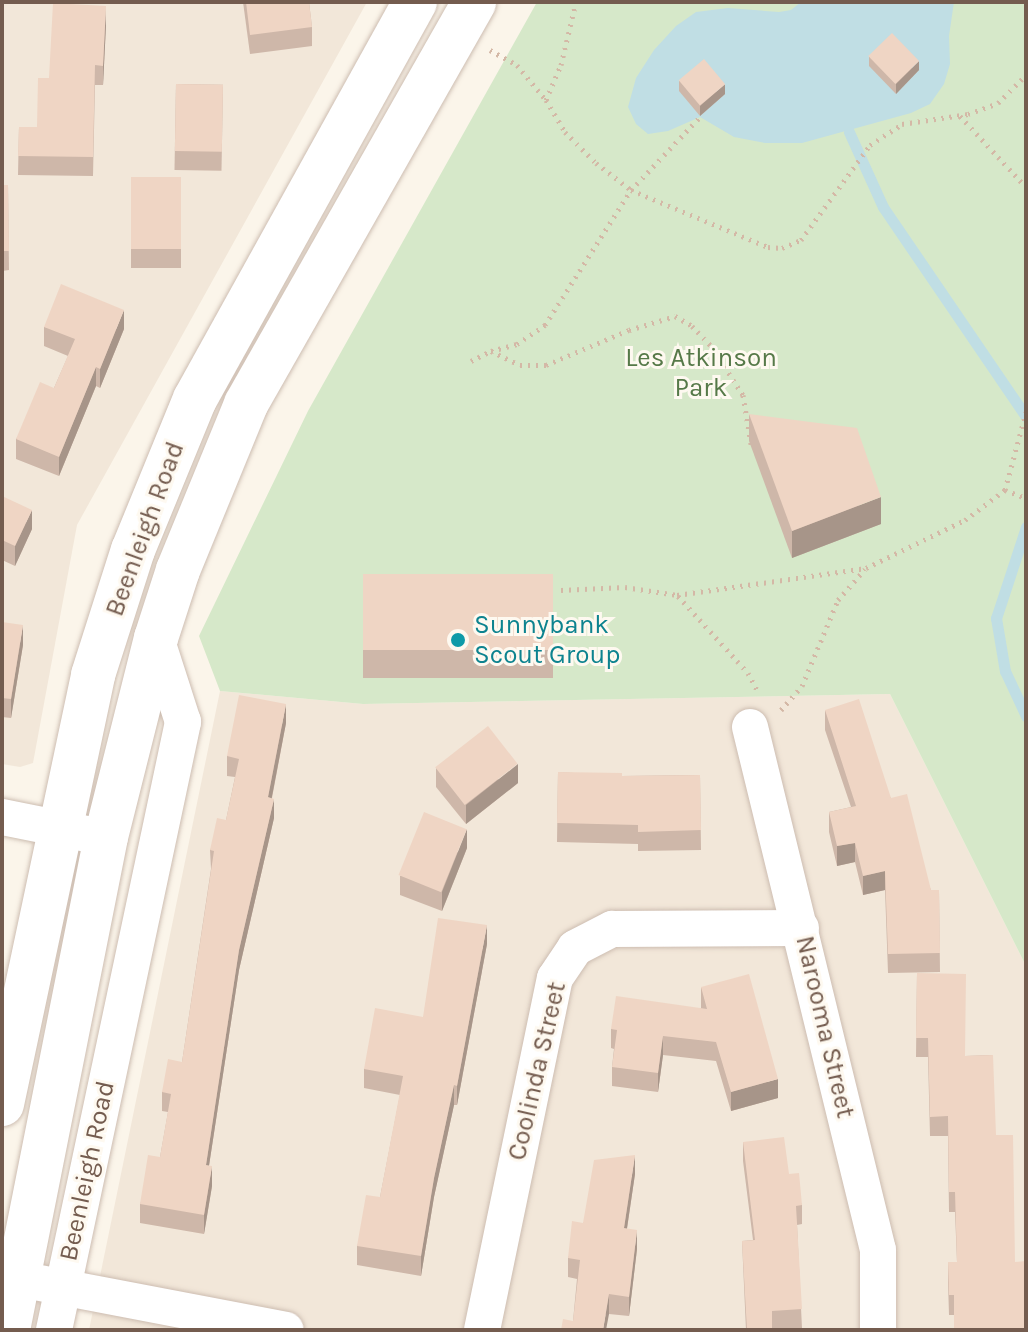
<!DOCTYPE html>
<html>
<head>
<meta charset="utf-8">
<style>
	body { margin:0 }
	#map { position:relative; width:1028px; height:1332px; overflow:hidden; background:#fbf5ea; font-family:Karla,sans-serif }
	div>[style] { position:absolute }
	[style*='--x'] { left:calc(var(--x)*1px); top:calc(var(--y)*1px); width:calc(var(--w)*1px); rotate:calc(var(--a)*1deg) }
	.residential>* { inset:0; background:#f2e7d9 }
	.green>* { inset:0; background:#d6e8c9 }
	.water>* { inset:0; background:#c0dee4 }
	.stream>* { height:11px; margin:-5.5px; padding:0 5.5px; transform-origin:5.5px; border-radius:5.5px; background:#c0dee4 }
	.path>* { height:5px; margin-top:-2.5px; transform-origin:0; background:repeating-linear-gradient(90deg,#d4b8a6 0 2px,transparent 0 8px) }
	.roads { filter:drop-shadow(0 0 2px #cdbdb1) drop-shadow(0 0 2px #cdbdb1) }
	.minor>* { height:36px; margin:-18px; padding:0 18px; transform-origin:18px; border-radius:18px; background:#fff }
	.secondary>* { height:44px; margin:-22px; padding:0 22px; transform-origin:22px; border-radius:22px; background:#fff }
	.wall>* { inset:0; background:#ceb7a9; transform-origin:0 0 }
	.shaded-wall>* { inset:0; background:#a79589 }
	.building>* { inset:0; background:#efd5c4; transform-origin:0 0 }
	.dots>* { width:22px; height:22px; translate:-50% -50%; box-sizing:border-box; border:4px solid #fef9f0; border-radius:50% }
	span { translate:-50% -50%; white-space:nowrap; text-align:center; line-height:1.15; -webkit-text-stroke:6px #fef9f0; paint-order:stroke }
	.park-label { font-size:26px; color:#567948 }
	.street-label { font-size:26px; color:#745c4f }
	.culture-label { font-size:26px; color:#0d838f }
	.left { translate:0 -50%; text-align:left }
	.frame { position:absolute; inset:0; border:4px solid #745c4f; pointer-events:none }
</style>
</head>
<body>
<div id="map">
	<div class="residential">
		<i style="clip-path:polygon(2px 2px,367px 2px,77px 525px,33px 763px,20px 767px,2px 764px)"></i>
		<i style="clip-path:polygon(220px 691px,363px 704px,890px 694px,1026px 966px,1026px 1330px,89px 1330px)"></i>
	</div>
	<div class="green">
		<i style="clip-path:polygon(537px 2px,1026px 2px,1026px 966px,890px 694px,363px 704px,220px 691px,199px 636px,308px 411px)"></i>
	</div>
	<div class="water">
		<i style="clip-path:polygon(801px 2px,954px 2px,949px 36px,950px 64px,944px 84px,930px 104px,911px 113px,802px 143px,765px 143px,734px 137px,700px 117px,668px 131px,648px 134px,636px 124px,628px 107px,636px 78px,654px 50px,676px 26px,696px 12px,728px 8px,779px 12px,791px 10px)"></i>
	</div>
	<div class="stream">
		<i style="--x:849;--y:132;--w:82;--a:65.6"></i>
		<i style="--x:883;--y:207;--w:254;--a:55.7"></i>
		<i style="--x:1026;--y:527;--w:96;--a:108.2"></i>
		<i style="--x:996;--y:618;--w:54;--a:80.4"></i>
		<i style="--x:1005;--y:671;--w:50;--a:65"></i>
	</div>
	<div class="path">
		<i style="--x:490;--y:50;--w:31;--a:29"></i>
		<i style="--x:517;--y:65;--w:45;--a:50.4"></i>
		<i style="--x:546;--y:100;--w:37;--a:59"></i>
		<i style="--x:565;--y:132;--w:44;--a:45"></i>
		<i style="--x:596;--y:163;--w:44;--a:37.6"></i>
		<i style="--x:631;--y:190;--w:148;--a:22.6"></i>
		<i style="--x:768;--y:247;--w:14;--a:4"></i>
		<i style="--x:782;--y:248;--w:21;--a:-23"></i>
		<i style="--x:801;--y:240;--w:117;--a:-54"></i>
		<i style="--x:870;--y:145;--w:38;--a:-33"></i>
		<i style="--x:902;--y:124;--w:67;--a:-8.6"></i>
		<i style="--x:968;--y:114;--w:32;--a:-20"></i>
		<i style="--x:998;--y:103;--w:40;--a:-45"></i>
		<i style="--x:546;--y:100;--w:38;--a:-67"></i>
		<i style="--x:561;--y:65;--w:65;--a:-76.6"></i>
		<i style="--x:960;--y:116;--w:97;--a:47.1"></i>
		<i style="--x:491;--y:351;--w:27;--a:-15"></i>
		<i style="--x:517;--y:344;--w:34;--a:-34"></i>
		<i style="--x:545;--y:325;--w:160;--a:-57.5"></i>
		<i style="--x:631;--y:190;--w:100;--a:-46.6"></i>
		<i style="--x:471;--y:361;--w:22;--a:-27"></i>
		<i style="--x:491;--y:351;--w:32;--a:26"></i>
		<i style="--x:520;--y:365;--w:26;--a:0"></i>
		<i style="--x:546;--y:365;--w:90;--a:-22.9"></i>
		<i style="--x:629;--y:330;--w:48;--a:-16.9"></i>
		<i style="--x:675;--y:316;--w:20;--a:30"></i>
		<i style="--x:692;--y:326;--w:28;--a:46"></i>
		<i style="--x:711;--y:346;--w:59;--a:56.9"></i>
		<i style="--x:743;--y:395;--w:50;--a:80.7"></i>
		<i style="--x:1005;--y:490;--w:22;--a:21"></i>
		<i style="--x:561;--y:590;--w:64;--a:-2.7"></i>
		<i style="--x:625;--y:587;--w:53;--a:8.7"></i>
		<i style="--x:677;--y:595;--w:191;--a:-8.1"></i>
		<i style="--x:866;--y:568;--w:110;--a:-25.9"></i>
		<i style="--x:965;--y:520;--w:50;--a:-36.9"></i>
		<i style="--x:1005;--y:490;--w:81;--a:-74.9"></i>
		<i style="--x:678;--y:596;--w:104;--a:47.7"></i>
		<i style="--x:748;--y:673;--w:21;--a:62"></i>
		<i style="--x:781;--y:710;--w:32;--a:-49"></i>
		<i style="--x:802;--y:686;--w:93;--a:-67.3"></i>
		<i style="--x:838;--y:600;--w:41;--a:-48.9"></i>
	</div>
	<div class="roads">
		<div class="minor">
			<i style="--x:750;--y:727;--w:538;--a:76.25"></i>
			<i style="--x:878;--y:1250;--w:80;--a:90"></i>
			<i style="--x:2;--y:817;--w:87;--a:11.3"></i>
			<i style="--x:40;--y:1283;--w:250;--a:10.8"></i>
			<i style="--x:54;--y:1330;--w:622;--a:-78.02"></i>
			<i style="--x:183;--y:722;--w:88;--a:-107.8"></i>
			<i style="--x:482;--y:1330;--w:359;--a:-78.3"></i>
			<i style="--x:555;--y:978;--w:36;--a:-56"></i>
			<i style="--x:575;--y:948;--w:42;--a:-27.2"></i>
			<i style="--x:612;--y:929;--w:189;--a:-0.3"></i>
		</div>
		<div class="secondary">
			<i style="--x:2;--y:1104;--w:439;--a:-78"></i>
			<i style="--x:93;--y:675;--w:131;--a:-72.3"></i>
			<i style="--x:133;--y:550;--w:163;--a:-67.7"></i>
			<i style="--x:195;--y:399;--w:454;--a:-61"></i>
			<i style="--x:8;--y:1330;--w:503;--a:-78.76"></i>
			<i style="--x:106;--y:837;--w:205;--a:-75.9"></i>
			<i style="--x:156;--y:638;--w:71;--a:-72.1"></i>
			<i style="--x:178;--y:570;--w:179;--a:-67.7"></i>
			<i style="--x:246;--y:404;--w:462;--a:-60.4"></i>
		</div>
	</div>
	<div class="wall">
		<i style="clip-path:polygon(243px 2px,309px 2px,312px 27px,312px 46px,250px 54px)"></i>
		<i style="clip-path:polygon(106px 25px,103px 85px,95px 85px,93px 176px,18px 175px,19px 127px,37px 127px,49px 78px)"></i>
		<i style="clip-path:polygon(869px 56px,919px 70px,896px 94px,869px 66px)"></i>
		<i style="clip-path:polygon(679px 81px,725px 94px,700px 116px,679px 91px)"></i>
		<i style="left:176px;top:84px;width:47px;height:86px;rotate:1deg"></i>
		<i style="left:131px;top:177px;width:50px;height:91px"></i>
		<i style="clip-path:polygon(2px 185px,8px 185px,9px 270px,2px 271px)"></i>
		<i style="clip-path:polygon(44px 327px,124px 329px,100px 388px,96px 386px,59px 476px,16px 459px,16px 439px,54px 388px,68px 356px,44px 346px)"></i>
		<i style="clip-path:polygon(749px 414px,881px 524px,792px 558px,749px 441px)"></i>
		<i style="clip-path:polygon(2px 496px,32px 529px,15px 566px,2px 560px)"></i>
		<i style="left:363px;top:574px;width:190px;height:104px"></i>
		<i style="clip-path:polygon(2px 622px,23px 645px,11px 718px,2px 717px)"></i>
		<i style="clip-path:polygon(825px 710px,891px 798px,931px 890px,939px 890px,940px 972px,888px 973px,885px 890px,863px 895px,855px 862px,837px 866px,829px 832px,829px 812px,851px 807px,825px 730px)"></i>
		<i style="clip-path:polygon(286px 723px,272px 798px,274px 818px,239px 970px,209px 1166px,212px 1186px,204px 1234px,140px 1223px,140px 1204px,160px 1157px,168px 1112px,162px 1111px,162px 1092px,182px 1062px,211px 869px,210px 850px,226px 820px,235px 777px,227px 776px,227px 756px)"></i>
		<i style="clip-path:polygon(436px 768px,518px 783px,466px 824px,436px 787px)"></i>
		<i style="clip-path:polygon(558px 772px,622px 776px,700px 775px,701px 850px,638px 851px,638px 844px,557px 842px)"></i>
		<i style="clip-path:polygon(467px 848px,442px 911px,400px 895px,400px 876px)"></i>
		<i style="clip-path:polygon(487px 944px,457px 1105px,454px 1105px,434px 1197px,421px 1276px,357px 1265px,357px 1246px,380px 1197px,400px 1095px,364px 1088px,364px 1069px,423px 1017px)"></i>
		<i style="clip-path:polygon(917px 973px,965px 1056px,993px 1055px,954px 1315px,949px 1315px,948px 1282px,948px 1262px,957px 1262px,955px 1212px,949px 1212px,948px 1136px,930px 1136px,928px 1057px,916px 1057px)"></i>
		<i style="clip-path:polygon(701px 987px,778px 1098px,731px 1111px,716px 1061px,663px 1055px,658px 1092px,612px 1086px,612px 1067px,614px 1049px,611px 1048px,611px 1029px,701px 1008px)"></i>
		<i style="clip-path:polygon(743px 1142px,789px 1174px,802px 1205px,802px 1224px,797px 1225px,802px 1328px,746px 1330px,742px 1241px,753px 1240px,743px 1161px)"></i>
		<i style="clip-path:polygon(635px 1174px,627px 1229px,637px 1249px,629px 1316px,609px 1314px,573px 1321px,577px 1279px,568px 1277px,568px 1258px,583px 1223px)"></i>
	</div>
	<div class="shaded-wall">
		<i style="clip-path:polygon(106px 6px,106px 25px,103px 85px,103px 66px)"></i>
		<i style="clip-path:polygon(919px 61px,919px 70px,896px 94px,896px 84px)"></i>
		<i style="clip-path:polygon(725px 84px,725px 94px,700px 116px,700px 106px)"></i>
		<i style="clip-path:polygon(124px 310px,124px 329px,100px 388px,100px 369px)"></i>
		<i style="clip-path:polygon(96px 367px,96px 386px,59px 476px,59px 457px)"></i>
		<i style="clip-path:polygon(881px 497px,881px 524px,792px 558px,792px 531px)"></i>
		<i style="clip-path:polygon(32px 510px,32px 529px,15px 566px,15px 546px)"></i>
		<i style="clip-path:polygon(23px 625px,23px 645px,11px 718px,11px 699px)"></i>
		<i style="clip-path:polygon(286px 704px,286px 723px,268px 817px,268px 797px)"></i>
		<i style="clip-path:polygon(518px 764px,518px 783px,466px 824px,466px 805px)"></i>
		<i style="clip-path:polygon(274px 799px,274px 818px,239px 970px,206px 1185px,206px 1165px,239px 950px)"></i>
		<i style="clip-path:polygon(467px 829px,467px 848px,442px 911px,442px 892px)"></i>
		<i style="clip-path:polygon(855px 843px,855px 862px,837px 866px,837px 846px)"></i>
		<i style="clip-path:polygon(885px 871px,885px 890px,863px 895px,863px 876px)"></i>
		<i style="clip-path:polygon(487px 925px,487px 944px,457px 1105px,457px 1086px)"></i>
		<i style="clip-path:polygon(663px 1036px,663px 1055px,658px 1092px,658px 1073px)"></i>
		<i style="clip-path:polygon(778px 1079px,778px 1098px,731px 1111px,731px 1092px)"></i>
		<i style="clip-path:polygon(454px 1085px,454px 1105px,434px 1197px,421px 1276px,421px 1256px,434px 1178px)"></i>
		<i style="clip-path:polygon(635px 1155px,635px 1174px,624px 1248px,624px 1228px)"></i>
		<i style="clip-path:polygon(212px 1166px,212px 1186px,204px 1234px,204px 1215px)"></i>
		<i style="clip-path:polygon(637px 1230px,637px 1249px,629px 1316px,629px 1297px)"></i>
		<i style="clip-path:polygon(609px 1294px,609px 1314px,606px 1330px,603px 1330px)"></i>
	</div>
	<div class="building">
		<i style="clip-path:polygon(246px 2px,309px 2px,312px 27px,250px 35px)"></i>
		<i style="clip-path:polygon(53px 3px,106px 6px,103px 66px,95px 65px,93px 157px,18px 156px,19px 127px,37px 127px,38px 78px,49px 78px)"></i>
		<i style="left:892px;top:33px;width:39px;height:33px;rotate:46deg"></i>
		<i style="left:704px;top:59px;width:33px;height:33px;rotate:50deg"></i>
		<i style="left:176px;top:84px;width:47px;height:67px;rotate:1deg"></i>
		<i style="left:131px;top:177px;width:50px;height:72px"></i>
		<i style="clip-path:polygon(2px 185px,8px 185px,9px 251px,2px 251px)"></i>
		<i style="clip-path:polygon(61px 284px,124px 310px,100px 369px,96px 367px,59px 457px,16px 439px,40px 382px,54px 388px,75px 339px,44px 327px)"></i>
		<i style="clip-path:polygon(749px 414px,857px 428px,881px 497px,792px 531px)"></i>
		<i style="clip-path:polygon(2px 496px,32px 510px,15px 546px,2px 540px)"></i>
		<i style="left:363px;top:574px;width:190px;height:76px"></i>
		<i style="clip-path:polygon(2px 622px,23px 625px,11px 699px,2px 698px)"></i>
		<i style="clip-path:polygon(239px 695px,286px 704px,268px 797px,274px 799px,239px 950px,206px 1165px,212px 1166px,204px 1215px,140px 1204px,148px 1155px,160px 1157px,171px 1094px,162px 1092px,168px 1059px,182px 1062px,214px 851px,210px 850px,217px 818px,226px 820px,239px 759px,227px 756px)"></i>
		<i style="clip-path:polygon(859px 699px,891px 798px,907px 794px,931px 890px,939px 890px,940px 953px,888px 954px,885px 871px,863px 876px,855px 843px,837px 846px,829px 812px,856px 806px,825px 710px)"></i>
		<i style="left:488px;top:726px;width:48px;height:67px;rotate:52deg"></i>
		<i style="clip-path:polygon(558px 772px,622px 773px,622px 776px,700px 775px,701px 830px,638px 832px,638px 825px,557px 823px)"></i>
		<i style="left:424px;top:812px;width:46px;height:68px;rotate:22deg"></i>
		<i style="clip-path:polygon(438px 918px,487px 925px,457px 1086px,454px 1085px,434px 1178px,421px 1256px,357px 1246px,366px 1195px,380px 1197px,403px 1076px,364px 1069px,375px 1008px,423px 1017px)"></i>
		<i style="clip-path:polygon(917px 973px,966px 974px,965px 1056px,993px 1055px,996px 1135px,1013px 1135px,1015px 1262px,1026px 1261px,1026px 1330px,954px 1330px,954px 1295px,949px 1295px,948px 1262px,957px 1262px,955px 1192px,949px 1192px,948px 1116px,930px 1117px,928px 1038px,916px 1038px)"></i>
		<i style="clip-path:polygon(749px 974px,778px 1079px,731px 1092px,716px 1042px,663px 1036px,658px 1073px,612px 1067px,617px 1030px,611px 1029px,616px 996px,707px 1009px,701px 987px)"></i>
		<i style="clip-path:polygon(784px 1137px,789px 1174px,799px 1173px,802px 1205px,796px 1206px,802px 1309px,772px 1311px,772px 1330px,747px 1330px,742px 1241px,755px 1240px,743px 1142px)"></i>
		<i style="clip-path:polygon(635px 1155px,624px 1228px,637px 1230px,629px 1297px,609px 1294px,603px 1330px,561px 1330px,563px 1319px,573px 1321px,580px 1260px,568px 1258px,572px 1221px,583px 1223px,594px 1160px)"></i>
	</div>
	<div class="dots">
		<i style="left:458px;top:640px;background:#0f9aa8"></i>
	</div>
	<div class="park-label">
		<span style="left:701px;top:373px">Les Atkinson<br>Park</span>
	</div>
	<div class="street-label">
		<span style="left:145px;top:529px;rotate:-70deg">Beenleigh Road</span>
		<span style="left:825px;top:1027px;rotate:77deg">Narooma Street</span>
		<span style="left:537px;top:1071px;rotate:-77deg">Coolinda Street</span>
		<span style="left:87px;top:1171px;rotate:-78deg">Beenleigh Road</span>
	</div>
	<div class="culture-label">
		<span class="left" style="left:474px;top:640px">Sunnybank<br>Scout Group</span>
	</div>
	<div class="frame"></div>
</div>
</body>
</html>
